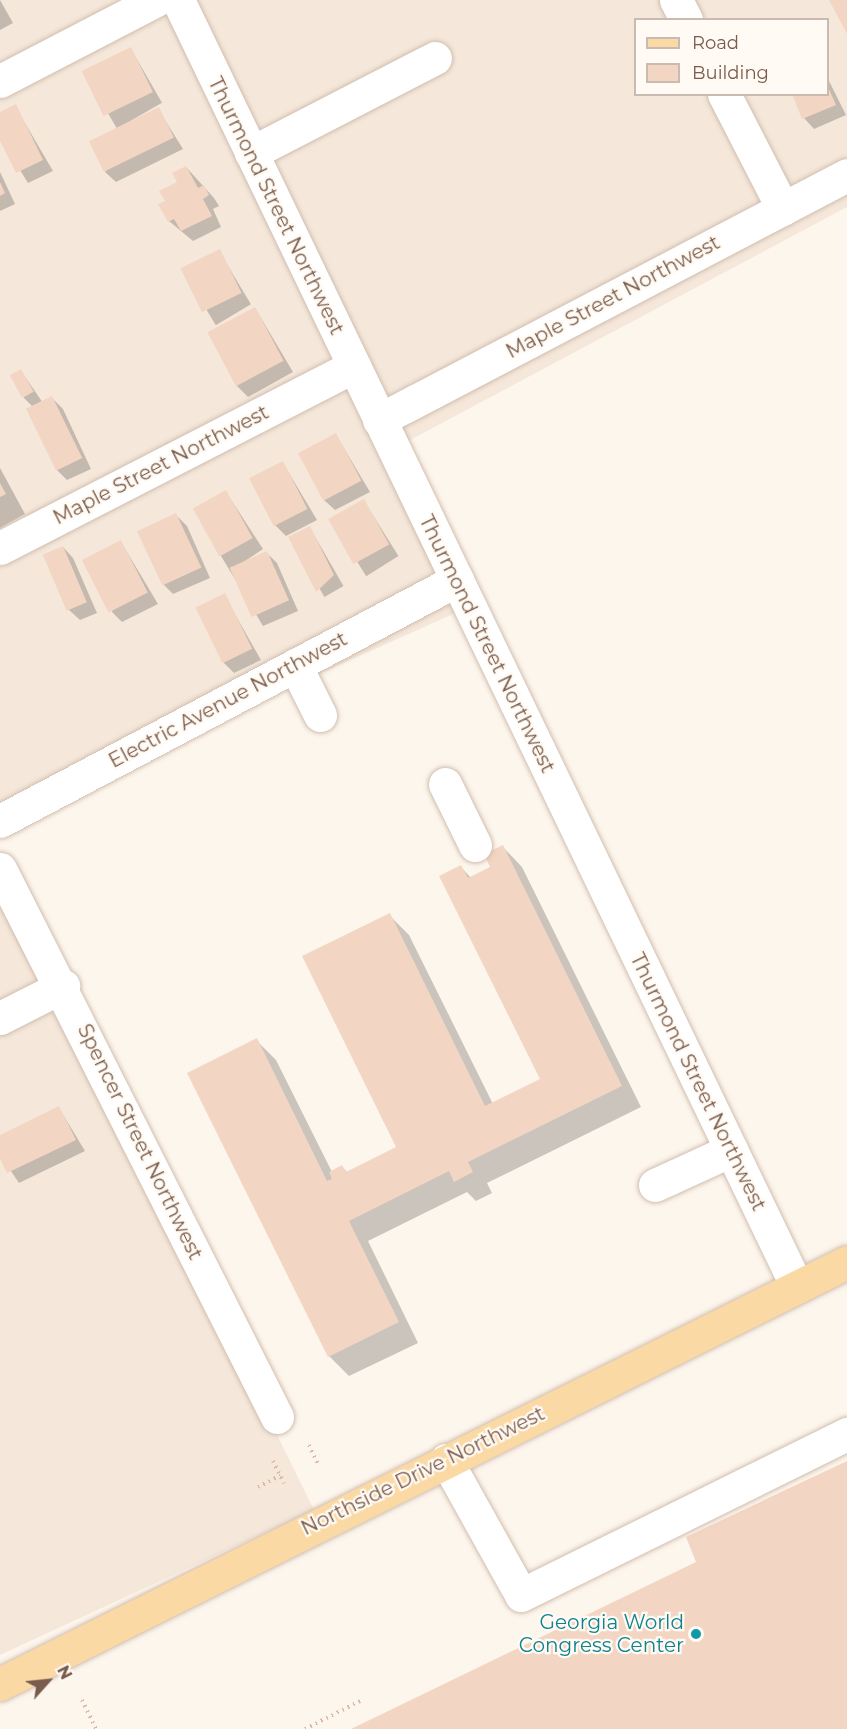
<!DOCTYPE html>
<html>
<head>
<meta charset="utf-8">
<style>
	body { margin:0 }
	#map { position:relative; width:847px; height:1729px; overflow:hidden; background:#fdf6ec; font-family:Montserrat,sans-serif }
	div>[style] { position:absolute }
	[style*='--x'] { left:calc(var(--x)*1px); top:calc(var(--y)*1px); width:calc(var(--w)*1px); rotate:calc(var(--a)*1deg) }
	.residential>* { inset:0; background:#f5e8da }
	.shadow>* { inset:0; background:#0003; transform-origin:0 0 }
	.building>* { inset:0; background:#f3d5c3; transform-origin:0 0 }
	.path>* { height:4px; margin-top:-2px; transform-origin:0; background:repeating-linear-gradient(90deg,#d9b8a5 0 1.5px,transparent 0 6px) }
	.roads { filter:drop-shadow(0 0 2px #d1beb0) drop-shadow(0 0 2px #d1beb0) }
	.minor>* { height:33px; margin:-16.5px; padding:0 16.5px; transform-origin:16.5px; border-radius:16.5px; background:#fff }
	.major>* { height:33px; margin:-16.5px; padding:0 16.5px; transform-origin:16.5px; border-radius:16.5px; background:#fbd9a5 }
	.dots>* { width:16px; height:16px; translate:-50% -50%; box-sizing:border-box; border:3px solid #fffaf3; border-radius:50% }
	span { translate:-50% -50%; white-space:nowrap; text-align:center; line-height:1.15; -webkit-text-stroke:4.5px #fffaf3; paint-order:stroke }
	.street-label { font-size:20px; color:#7a5c4d }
	.culture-label { font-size:20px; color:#0d838f }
	.right { translate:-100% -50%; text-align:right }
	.legend { position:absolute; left:634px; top:18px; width:195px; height:78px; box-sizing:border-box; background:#fffaf3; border:2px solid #cabbb1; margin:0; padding:8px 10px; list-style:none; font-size:18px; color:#7a5c4d }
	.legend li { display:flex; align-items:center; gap:12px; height:30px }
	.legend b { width:30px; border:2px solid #cabbb1 }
	.north { position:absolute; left:18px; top:1651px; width:60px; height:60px; -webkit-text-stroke:4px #fffaf3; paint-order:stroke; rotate:63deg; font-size:16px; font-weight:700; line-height:24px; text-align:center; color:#7a5c4d }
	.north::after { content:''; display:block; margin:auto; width:21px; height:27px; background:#7a5c4d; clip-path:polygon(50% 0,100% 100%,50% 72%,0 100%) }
</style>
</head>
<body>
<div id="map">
	<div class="residential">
		<i style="clip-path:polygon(evenodd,0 0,847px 0,847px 207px,397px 447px,480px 602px,0 817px,0 0,636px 20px,828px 20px,828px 94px,636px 94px,636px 20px)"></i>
		<i style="clip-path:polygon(0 872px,314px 1510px,0 1655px)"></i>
	</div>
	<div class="shadow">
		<i style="clip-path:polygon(0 0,13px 23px,0 30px)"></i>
		<i style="left:131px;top:49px;width:62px;height:52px;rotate:60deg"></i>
		<i style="clip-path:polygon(828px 79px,846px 115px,814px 129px,804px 118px,828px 94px)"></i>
		<i style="clip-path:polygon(15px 106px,53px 171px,28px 183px,0 138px,0 114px)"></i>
		<i style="clip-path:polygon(158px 109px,183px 149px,116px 182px,105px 172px)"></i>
		<i style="clip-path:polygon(186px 167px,214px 198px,219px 206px,213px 209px,221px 227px,193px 241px,169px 221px,167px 202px)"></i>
		<i style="clip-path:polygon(0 172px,15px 204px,0 211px)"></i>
		<i style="left:219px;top:251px;width:62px;height:41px;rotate:59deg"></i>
		<i style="clip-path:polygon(255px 308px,293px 372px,248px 397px,237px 386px)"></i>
		<i style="clip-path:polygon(21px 371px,43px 403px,52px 398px,63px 409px,91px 469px,67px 480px,57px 470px,28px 410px,33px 407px,24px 398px)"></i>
		<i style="clip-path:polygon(336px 435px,370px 492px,335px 510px,324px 500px)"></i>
		<i style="clip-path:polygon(283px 463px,317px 520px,286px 536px,275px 525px)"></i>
		<i style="clip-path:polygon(0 468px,25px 514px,0 528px)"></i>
		<i style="clip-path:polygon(226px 492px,263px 549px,239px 565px,267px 553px,277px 563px,298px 611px,263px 626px,221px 556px)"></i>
		<i style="left:364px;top:501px;width:65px;height:38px;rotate:58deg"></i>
		<i style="clip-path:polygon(176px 515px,187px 526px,210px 578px,173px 594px,163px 584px,139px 531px)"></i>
		<i style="left:310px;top:528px;width:67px;height:22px;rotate:60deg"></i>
		<i style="clip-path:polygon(121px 542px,158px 604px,122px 622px,112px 612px)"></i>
		<i style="clip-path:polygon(63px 547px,73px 558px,97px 613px,80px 620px,69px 610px)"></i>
		<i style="clip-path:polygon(224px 595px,261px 660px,234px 673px,224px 663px)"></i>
		<i style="clip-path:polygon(502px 846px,522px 867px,641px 1107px,487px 1183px,492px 1193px,476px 1201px,467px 1192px,368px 1241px,418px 1343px,349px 1376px,329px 1356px,256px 1040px,276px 1060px,332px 1172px,342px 1167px,348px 1173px,398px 1148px,389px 915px,409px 935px,493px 1104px,542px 1079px,461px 867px,471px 878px,492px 868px)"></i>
		<i style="clip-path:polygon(59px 1108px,85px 1151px,19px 1183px,0 1155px,0 1137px)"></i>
	</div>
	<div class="building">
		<i style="clip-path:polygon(829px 0,847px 0,847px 34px)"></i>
		<i style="left:131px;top:47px;width:50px;height:55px;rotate:64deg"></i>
		<i style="clip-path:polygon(828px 87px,836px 105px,802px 119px,792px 94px,828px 94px)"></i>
		<i style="clip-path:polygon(16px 104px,43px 160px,16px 173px,0 141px,0 112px)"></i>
		<i style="left:159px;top:107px;width:34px;height:78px;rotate:64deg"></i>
		<i style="clip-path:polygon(186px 166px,198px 188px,204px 185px,209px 195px,203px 199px,212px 216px,181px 231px,174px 219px,168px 222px,158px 204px,165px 201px,159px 191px,177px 182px,172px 173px)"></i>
		<i style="clip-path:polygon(0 182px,5px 193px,0 196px)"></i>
		<i style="left:220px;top:249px;width:49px;height:44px;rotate:64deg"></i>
		<i style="left:255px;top:307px;width:61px;height:54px;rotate:62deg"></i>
		<i style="left:21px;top:369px;width:26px;height:13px;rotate:61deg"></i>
		<i style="left:52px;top:396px;width:69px;height:29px;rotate:64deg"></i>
		<i style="left:336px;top:433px;width:54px;height:43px;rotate:62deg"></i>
		<i style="left:283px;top:461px;width:54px;height:38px;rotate:63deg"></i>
		<i style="clip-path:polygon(0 483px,6px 494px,0 497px)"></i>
		<i style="left:226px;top:490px;width:55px;height:38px;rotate:61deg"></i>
		<i style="left:364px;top:499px;width:52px;height:41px;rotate:61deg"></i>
		<i style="left:176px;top:513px;width:60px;height:43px;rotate:65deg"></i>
		<i style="clip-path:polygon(310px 526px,334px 575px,316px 592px,288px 537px)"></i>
		<i style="left:121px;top:540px;width:59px;height:44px;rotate:63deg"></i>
		<i style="left:63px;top:546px;width:61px;height:22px;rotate:67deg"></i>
		<i style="left:267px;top:551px;width:54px;height:41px;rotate:66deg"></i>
		<i style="left:225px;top:593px;width:62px;height:33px;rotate:64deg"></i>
		<i style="clip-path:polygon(503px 845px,622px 1086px,468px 1162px,473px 1172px,454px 1182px,449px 1171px,349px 1221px,399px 1322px,328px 1357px,187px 1073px,257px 1038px,327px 1181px,332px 1179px,329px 1172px,342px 1165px,346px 1172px,396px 1147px,302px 956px,390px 913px,485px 1106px,540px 1079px,439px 876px,461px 865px,468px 878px,490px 867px,484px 854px)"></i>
		<i style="clip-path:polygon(59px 1106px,76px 1140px,7px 1173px,0 1159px,0 1135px)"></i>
		<i style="clip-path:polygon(847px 1461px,847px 1729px,351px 1729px,696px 1562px,686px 1537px)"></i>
	</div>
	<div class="path">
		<i style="--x:309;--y:1445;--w:23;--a:65"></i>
		<i style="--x:273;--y:1461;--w:25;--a:64"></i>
		<i style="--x:258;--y:1487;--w:25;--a:-27"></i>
		<i style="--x:82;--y:1700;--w:32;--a:64"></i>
		<i style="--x:305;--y:1729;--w:64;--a:-27"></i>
	</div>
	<div class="roads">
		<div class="minor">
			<i style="--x:178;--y:0;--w:1428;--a:64.31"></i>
			<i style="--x:676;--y:0;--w:22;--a:63"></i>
			<i style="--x:0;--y:81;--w:176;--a:-27.4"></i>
			<i style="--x:724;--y:94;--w:129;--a:62.8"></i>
			<i style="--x:251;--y:153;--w:207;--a:-27.3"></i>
			<i style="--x:379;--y:420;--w:528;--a:-27.63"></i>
			<i style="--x:0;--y:548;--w:398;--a:-27.2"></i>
			<i style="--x:295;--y:665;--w:56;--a:63.4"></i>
			<i style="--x:445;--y:784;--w:68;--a:63.8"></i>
			<i style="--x:0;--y:821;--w:517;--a:-27.81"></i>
			<i style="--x:0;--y:869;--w:614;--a:63.18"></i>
			<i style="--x:0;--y:1018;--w:71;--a:-26.9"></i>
			<i style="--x:655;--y:1185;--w:84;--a:-24.7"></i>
			<i style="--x:446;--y:1460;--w:154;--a:60.9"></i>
			<i style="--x:521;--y:1595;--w:364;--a:-26.3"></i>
		</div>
		<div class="major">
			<i style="--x:0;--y:1684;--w:946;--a:-26.48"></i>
		</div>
	</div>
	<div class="dots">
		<i style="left:696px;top:1634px;background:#0f9aa8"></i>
	</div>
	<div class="street-label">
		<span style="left:276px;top:206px;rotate:64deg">Thurmond Street Northwest</span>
		<span style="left:613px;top:297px;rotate:-28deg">Maple Street Northwest</span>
		<span style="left:161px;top:465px;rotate:-27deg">Maple Street Northwest</span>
		<span style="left:487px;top:644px;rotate:64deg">Thurmond Street Northwest</span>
		<span style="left:228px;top:700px;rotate:-28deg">Electric Avenue Northwest</span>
		<span style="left:698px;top:1082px;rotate:64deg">Thurmond Street Northwest</span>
		<span style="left:140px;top:1142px;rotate:64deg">Spencer Street Northwest</span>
		<span style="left:423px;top:1471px;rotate:-26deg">Northside Drive Northwest</span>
	</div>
	<div class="culture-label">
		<span class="right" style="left:684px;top:1634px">Georgia World<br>Congress Center</span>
	</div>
	<ul class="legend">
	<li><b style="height:8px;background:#fbd9a5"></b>Road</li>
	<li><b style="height:16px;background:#f3d5c3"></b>Building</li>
	</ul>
	<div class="north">N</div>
</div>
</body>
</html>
